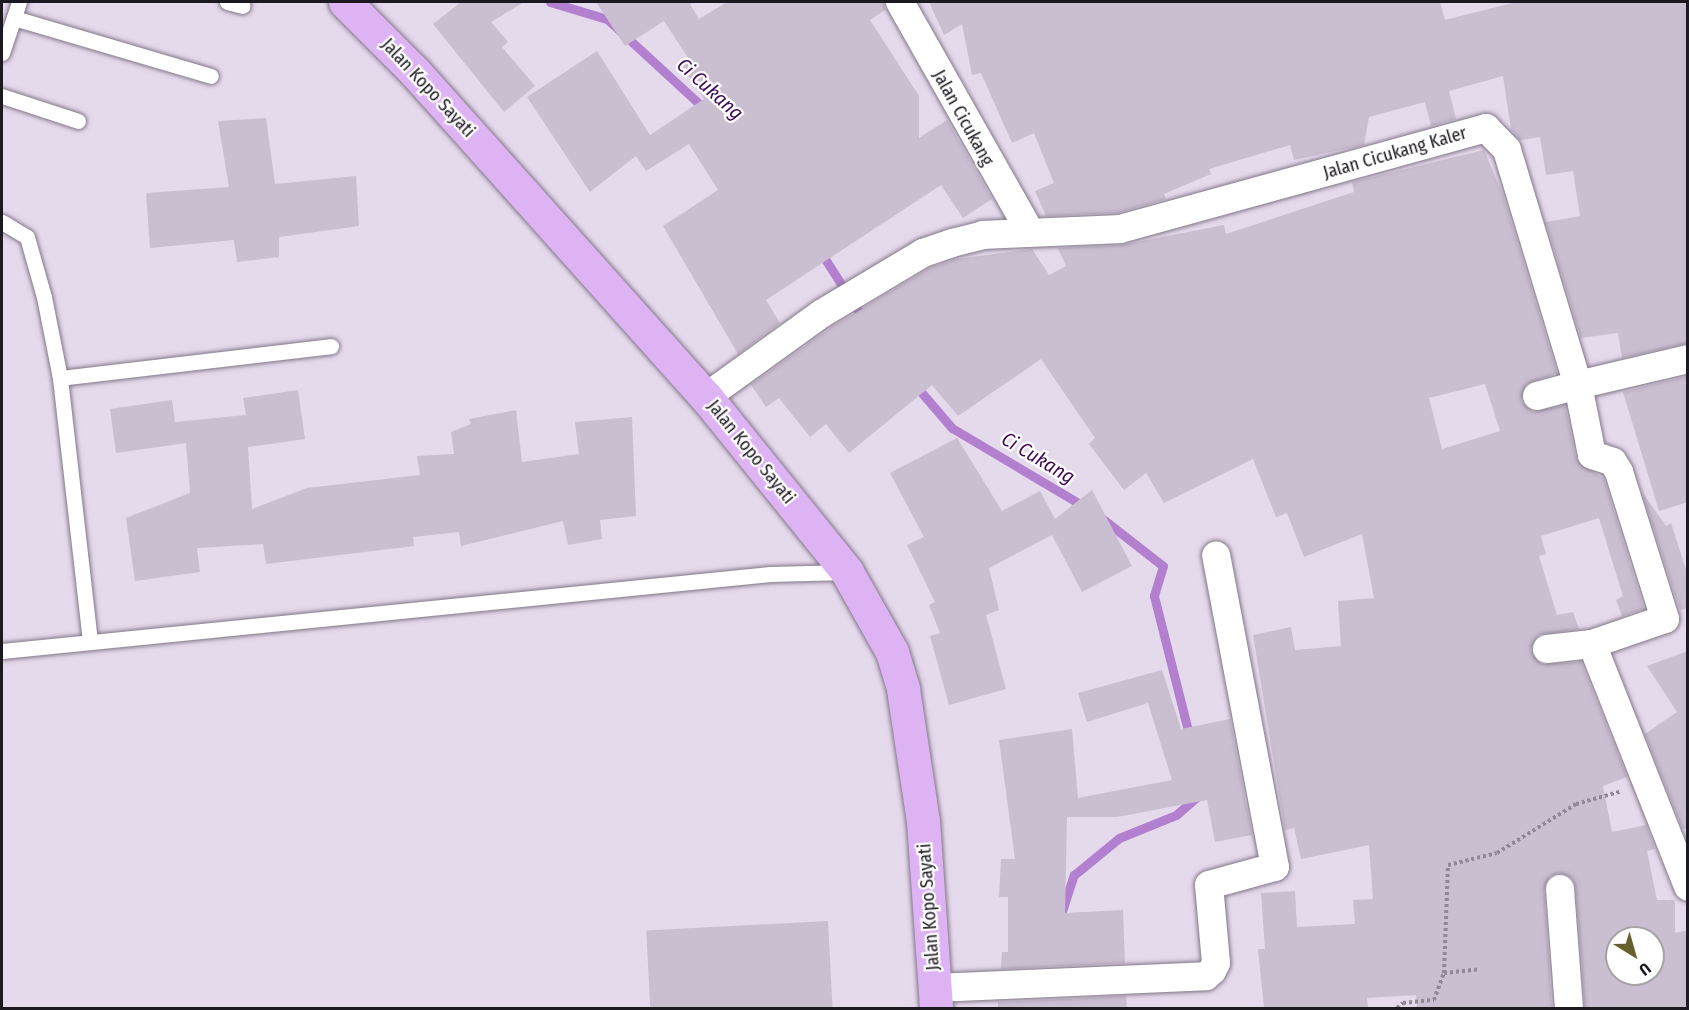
<!DOCTYPE html>
<html>
<head>
<meta charset="utf-8">
<style>
	body { margin:0 }
	#map { position:relative; width:1689px; height:1010px; overflow:hidden; background:#e5d9ec; font-family:"Fira Sans Condensed",sans-serif }
	div>[style] { position:absolute }
	[style*='--x'] { left:calc(var(--x)*1px); top:calc(var(--y)*1px); width:calc(var(--w)*1px); rotate:calc(var(--a)*1deg) }
	.stream>* { height:9px; margin:-4.5px; padding:0 4.5px; transform-origin:4.5px; border-radius:4.5px; background:#b380d0 }
	.building>* { inset:0; background:#cabed1; transform-origin:0 0 }
	.path>* { height:4px; margin-top:-2px; transform-origin:0; background:repeating-linear-gradient(90deg,#908896 0 3px,transparent 0 6px) }
	.roads { filter:drop-shadow(0 0 2px #827788) drop-shadow(0 0 2px #827788) }
	.lane>* { height:15px; margin:-7.5px; padding:0 7.5px; transform-origin:7.5px; border-radius:7.5px; background:#fff }
	.street>* { height:28px; margin:-14px; padding:0 14px; transform-origin:14px; border-radius:14px; background:#fff }
	.primary>* { height:33px; margin:-16.5px; padding:0 16.5px; transform-origin:16.5px; border-radius:16.5px; background:#ddb3f4 }
	span { translate:-50% -50%; white-space:nowrap; text-align:center; line-height:1.15; -webkit-text-stroke:4.5px #fff; paint-order:stroke }
	.street-label { font-size:18px; color:#1d1920 }
	.water-label { font-size:20px; color:#3e0a54; font-style:italic }
	.frame { position:absolute; inset:0; border:3px solid #1d1920; pointer-events:none }
	.north { position:absolute; left:1605px; top:926px; width:60px; height:60px; box-sizing:border-box; background:#fff; border:2px solid #a5a3a6; border-radius:50%; rotate:143deg; font-size:16px; font-weight:700; line-height:24px; text-align:center; color:#1d1920 }
	.north::after { content:''; display:block; margin:auto; width:21px; height:27px; background:#67612d; clip-path:polygon(50% 0,100% 100%,50% 72%,0 100%) }
</style>
</head>
<body>
<div id="map">
	<div class="stream">
		<i style="--x:550;--y:2;--w:59;--a:16.6"></i>
		<i style="--x:607;--y:19;--w:134;--a:42.6"></i>
		<i style="--x:820;--y:251;--w:82;--a:57.5"></i>
		<i style="--x:915;--y:385;--w:57;--a:49.3"></i>
		<i style="--x:952;--y:428;--w:155;--a:30.7"></i>
		<i style="--x:1099;--y:516;--w:81;--a:38"></i>
		<i style="--x:1163;--y:566;--w:31;--a:107"></i>
		<i style="--x:1154;--y:596;--w:146;--a:75.8"></i>
		<i style="--x:1062;--y:911;--w:38;--a:-72"></i>
		<i style="--x:1074;--y:875;--w:58;--a:-39.4"></i>
		<i style="--x:1119;--y:838;--w:61;--a:-22"></i>
		<i style="--x:1176;--y:815;--w:32;--a:-41"></i>
	</div>
	<div class="building">
		<i style="clip-path:polygon(461px 2px,524px 2px,491px 22px,508px 42px,502px 47px,535px 86px,504px 112px,433px 24px)"></i>
		<i style="clip-path:polygon(596px 2px,694px 2px,690px 4px,699px 19px,727px 2px,884px 2px,885px 10px,870px 20px,919px 96px,919px 138px,947px 120px,992px 199px,963px 218px,941px 185px,766px 300px,780px 323px,738px 354px,663px 226px,718px 190px,689px 144px,646px 171px,636px 156px,590px 192px,527px 97px,597px 51px,650px 135px,704px 99px,682px 66px,690px 61px,664px 21px,625px 46px)"></i>
		<i style="clip-path:polygon(929px 2px,1440px 2px,1445px 20px,1516px 2px,1688px 2px,1688px 343px,1622px 358px,1618px 333px,1581px 338px,1546px 222px,1580px 216px,1573px 171px,1546px 175px,1540px 137px,1520px 140px,1511px 130px,1503px 76px,1449px 91px,1456px 119px,1431px 126px,1425px 102px,1369px 117px,1364px 145px,1294px 160px,1290px 145px,1209px 169px,1211px 174px,1164px 194px,1166px 199px,1117px 213px,1046px 216px,1035px 191px,1054px 183px,1034px 133px,1012px 143px,981px 73px,972px 75px,962px 24px,944px 35px)"></i>
		<i style="clip-path:polygon(266px 118px,275px 184px,356px 176px,359px 226px,279px 237px,279px 257px,237px 262px,234px 240px,150px 248px,146px 193px,229px 187px,218px 121px)"></i>
		<i style="clip-path:polygon(evenodd,1484px 150px,1503px 195px,1557px 373px,1526px 384px,1521px 401px,1533px 412px,1565px 405px,1576px 459px,1604px 479px,1644px 609px,1622px 616px,1616px 600px,1623px 596px,1599px 518px,1541px 536px,1546px 554px,1539px 556px,1557px 615px,1573px 612px,1579px 629px,1538px 635px,1531px 651px,1541px 664px,1581px 662px,1627px 777px,1603px 786px,1612px 832px,1646px 825px,1655px 849px,1647px 851px,1657px 900px,1675px 900px,1675px 933px,1688px 930px,1688px 1008px,1585px 1008px,1576px 888px,1573px 879px,1559px 873px,1550px 876px,1544px 890px,1552px 1008px,1417px 1008px,1416px 995px,1367px 998px,1368px 1008px,1264px 1008px,1258px 949px,1265px 949px,1261px 893px,1295px 891px,1297px 927px,1355px 924px,1353px 900px,1373px 899px,1369px 845px,1301px 859px,1294px 828px,1285px 830px,1253px 635px,1291px 627px,1295px 650px,1341px 646px,1338px 601px,1374px 598px,1362px 534px,1304px 557px,1287px 513px,1276px 517px,1253px 459px,1164px 503px,1146px 473px,1124px 490px,1089px 444px,1095px 438px,1041px 359px,958px 416px,932px 385px,849px 453px,826px 424px,810px 437px,779px 398px,766px 407px,751px 385px,830px 328px,930px 268px,957px 259px,1032px 249px,1049px 275px,1066px 266px,1058px 248px,1121px 245px,1224px 225px,1226px 234px,1354px 192px,1352px 182px,1484px 150px,1485px 384px,1500px 431px,1442px 449px,1429px 398px,1485px 384px,1484px 150px,1617px 938px,1653px 938px,1653px 974px,1617px 974px,1617px 938px)"></i>
		<i style="clip-path:polygon(1688px 376px,1688px 502px,1659px 511px,1623px 392px)"></i>
		<i style="clip-path:polygon(298px 390px,305px 439px,248px 447px,252px 509px,307px 488px,420px 475px,417px 456px,454px 454px,451px 432px,471px 424px,469px 419px,516px 410px,522px 462px,579px 454px,575px 422px,632px 417px,636px 516px,600px 520px,602px 539px,568px 545px,563px 521px,461px 546px,459px 532px,413px 537px,414px 546px,266px 564px,263px 544px,197px 548px,200px 572px,135px 581px,126px 518px,190px 493px,186px 443px,116px 453px,110px 409px,172px 400px,175px 422px,246px 415px,243px 398px)"></i>
		<i style="clip-path:polygon(957px 438px,1002px 511px,1040px 491px,1055px 519px,1092px 490px,1132px 566px,1082px 592px,1052px 535px,989px 568px,999px 610px,986px 615px,1006px 689px,949px 705px,930px 636px,940px 633px,929px 605px,935px 602px,907px 545px,924px 537px,890px 473px)"></i>
		<i style="clip-path:polygon(1642px 492px,1666px 526px,1671px 523px,1688px 576px,1688px 608px,1680px 610px)"></i>
		<i style="clip-path:polygon(1688px 651px,1688px 828px,1683px 829px,1645px 734px,1677px 712px,1647px 666px)"></i>
		<i style="clip-path:polygon(1162px 670px,1181px 729px,1230px 719px,1252px 835px,1215px 842px,1207px 800px,1117px 817px,1067px 817px,1065px 913px,1123px 910px,1125px 963px,1001px 969px,1002px 952px,1008px 952px,1008px 897px,999px 897px,1001px 859px,1015px 859px,999px 740px,1072px 729px,1078px 798px,1172px 780px,1148px 703px,1087px 722px,1078px 693px)"></i>
		<i style="left:828px;top:921px;width:87px;height:182px;rotate:87deg"></i>
		<i style="clip-path:polygon(1126px 996px,1127px 1008px,998px 1008px,998px 1002px)"></i>
	</div>
	<div class="path">
		<i style="--x:1444;--y:973;--w:108;--a:-87.9"></i>
		<i style="--x:1448;--y:865;--w:50;--a:-13.8"></i>
		<i style="--x:1497;--y:853;--w:93;--a:-31.8"></i>
		<i style="--x:1576;--y:804;--w:45;--a:-15.6"></i>
		<i style="--x:1397;--y:1008;--w:8;--a:-40"></i>
		<i style="--x:1403;--y:1003;--w:31;--a:-6"></i>
		<i style="--x:1434;--y:1000;--w:29;--a:-70"></i>
		<i style="--x:1444;--y:973;--w:36;--a:-6"></i>
	</div>
	<div class="roads">
		<div class="lane">
			<i style="--x:227;--y:2;--w:16;--a:14"></i>
			<i style="--x:14;--y:18;--w:205;--a:16.4"></i>
			<i style="--x:2;--y:53;--w:54;--a:-71.6"></i>
			<i style="--x:2;--y:96;--w:80;--a:18.2"></i>
			<i style="--x:2;--y:222;--w:29;--a:31"></i>
			<i style="--x:27;--y:237;--w:62;--a:74.2"></i>
			<i style="--x:44;--y:297;--w:83;--a:78.8"></i>
			<i style="--x:60;--y:378;--w:264;--a:83.5"></i>
			<i style="--x:60;--y:378;--w:273;--a:-6.7"></i>
			<i style="--x:2;--y:651;--w:772;--a:-5.73"></i>
			<i style="--x:770;--y:574;--w:77;--a:-1.5"></i>
		</div>
		<div class="street">
			<i style="--x:900;--y:2;--w:264;--a:60.5"></i>
			<i style="--x:1537;--y:396;--w:42;--a:-15"></i>
			<i style="--x:1578;--y:385;--w:71;--a:78.7"></i>
			<i style="--x:1592;--y:455;--w:22;--a:18"></i>
			<i style="--x:1613;--y:462;--w:12;--a:59"></i>
			<i style="--x:1619;--y:472;--w:154;--a:72.6"></i>
			<i style="--x:1665;--y:619;--w:77;--a:161.1"></i>
			<i style="--x:1592;--y:644;--w:261;--a:68.4"></i>
			<i style="--x:706;--y:397;--w:142;--a:-35.8"></i>
			<i style="--x:821;--y:314;--w:119;--a:-30.9"></i>
			<i style="--x:923;--y:253;--w:31;--a:-19"></i>
			<i style="--x:952;--y:243;--w:32;--a:-14"></i>
			<i style="--x:983;--y:235;--w:137;--a:-2.5"></i>
			<i style="--x:1120;--y:229;--w:380;--a:-15.4"></i>
			<i style="--x:1486;--y:128;--w:30;--a:46"></i>
			<i style="--x:1507;--y:150;--w:245;--a:73.2"></i>
			<i style="--x:1578;--y:385;--w:113;--a:-13.3"></i>
			<i style="--x:1547;--y:649;--w:45;--a:-6.3"></i>
			<i style="--x:1560;--y:889;--w:119;--a:85.7"></i>
			<i style="--x:935;--y:988;--w:271;--a:-2.5"></i>
			<i style="--x:1206;--y:976;--w:8;--a:-40"></i>
			<i style="--x:1212;--y:971;--w:9;--a:-63"></i>
			<i style="--x:1216;--y:963;--w:78;--a:-95.1"></i>
			<i style="--x:1209;--y:885;--w:68;--a:-15.3"></i>
			<i style="--x:1275;--y:867;--w:317;--a:-100.7"></i>
		</div>
		<div class="primary">
			<i style="--x:345;--y:2;--w:99;--a:45"></i>
			<i style="--x:415;--y:72;--w:436;--a:48.2"></i>
			<i style="--x:706;--y:397;--w:225;--a:51.1"></i>
			<i style="--x:847;--y:572;--w:92;--a:60.6"></i>
			<i style="--x:892;--y:652;--w:39;--a:73"></i>
			<i style="--x:903;--y:689;--w:134;--a:81.4"></i>
			<i style="--x:923;--y:821;--w:187;--a:86"></i>
		</div>
	</div>
	<div class="street-label">
		<span style="left:428px;top:88px;rotate:47deg">Jalan Kopo Sayati</span>
		<span style="left:963px;top:118px;rotate:61deg">Jalan Cicukang</span>
		<span style="left:1395px;top:153px;rotate:-16deg">Jalan Cicukang Kaler</span>
		<span style="left:751px;top:452px;rotate:51deg">Jalan Kopo Sayati</span>
		<span style="left:929px;top:907px;rotate:-94deg">Jalan Kopo Sayati</span>
	</div>
	<div class="water-label">
		<span style="left:710px;top:89px;rotate:42deg">Ci Cukang</span>
		<span style="left:1038px;top:458px;rotate:31deg">Ci Cukang</span>
	</div>
	<div class="frame"></div>
	<div class="north">U</div>
</div>
</body>
</html>
